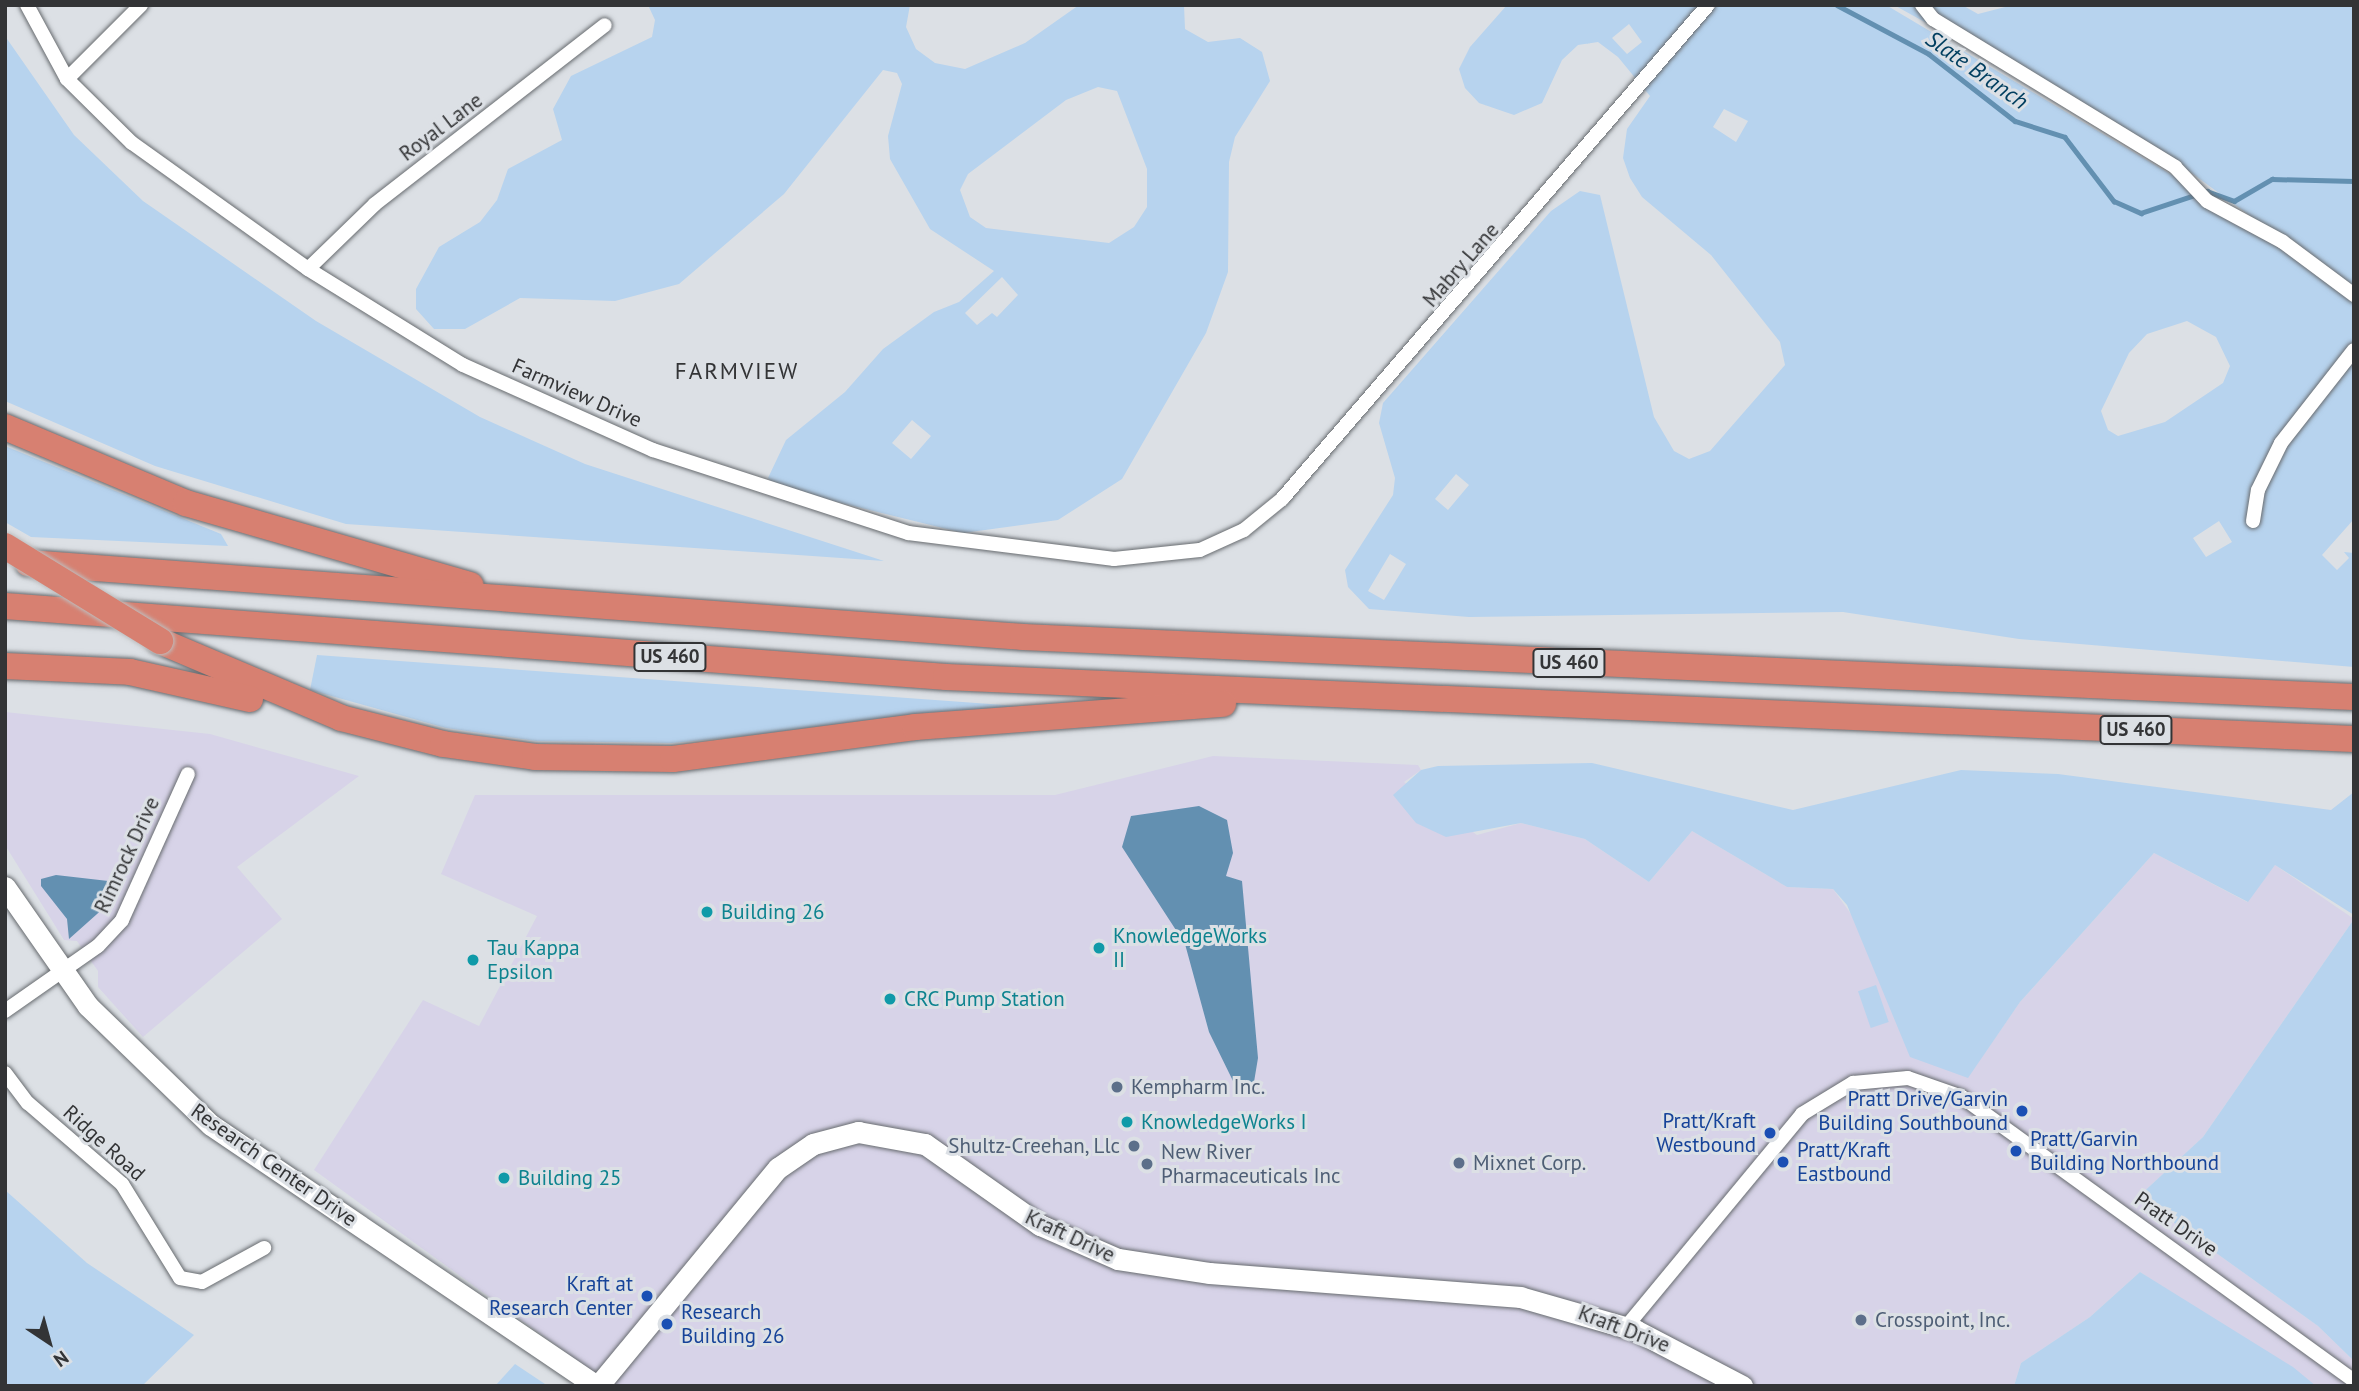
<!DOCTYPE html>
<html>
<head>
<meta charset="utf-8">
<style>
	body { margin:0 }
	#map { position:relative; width:2359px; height:1391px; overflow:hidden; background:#dce0e5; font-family:"PT Sans",sans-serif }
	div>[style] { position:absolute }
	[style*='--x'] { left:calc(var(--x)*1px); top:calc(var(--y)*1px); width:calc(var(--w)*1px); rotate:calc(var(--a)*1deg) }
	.commercial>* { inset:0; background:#d7d3e8 }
	.green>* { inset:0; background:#b7d3ee; transform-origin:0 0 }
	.water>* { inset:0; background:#6390b1 }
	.stream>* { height:4.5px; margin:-2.25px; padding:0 2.25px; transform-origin:2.25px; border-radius:2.25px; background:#6390b1 }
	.roads { filter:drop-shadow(0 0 2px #676b6f) drop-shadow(0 0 2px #676b6f) }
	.street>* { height:14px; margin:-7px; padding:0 7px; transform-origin:7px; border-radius:7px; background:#fff }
	.secondary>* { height:21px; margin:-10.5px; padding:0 10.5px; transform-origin:10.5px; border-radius:10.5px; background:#fff }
	.highway>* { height:26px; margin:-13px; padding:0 13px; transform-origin:13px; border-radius:13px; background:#d78071 }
	.bridges { filter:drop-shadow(0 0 2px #bebebf) drop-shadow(0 0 2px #bebebf) }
	.highway-bridge>* { height:26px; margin:-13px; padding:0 13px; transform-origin:13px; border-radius:13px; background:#d78071 }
	.dots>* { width:19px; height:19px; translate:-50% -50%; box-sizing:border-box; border:4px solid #dce0e5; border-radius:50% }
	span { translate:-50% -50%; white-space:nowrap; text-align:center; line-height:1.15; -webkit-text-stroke:6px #dce0e5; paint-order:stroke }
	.shield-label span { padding:2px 5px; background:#dce0e5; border:2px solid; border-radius:5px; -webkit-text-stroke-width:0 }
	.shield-label { font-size:19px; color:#333436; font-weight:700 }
	.street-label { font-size:21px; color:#333436 }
	.culture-label { font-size:21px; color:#0d838f }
	.left { translate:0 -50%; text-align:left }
	.service-label { font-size:21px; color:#4e5e75 }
	.right { translate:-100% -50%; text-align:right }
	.transit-label { font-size:21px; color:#164399 }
	.water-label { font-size:23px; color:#013e5f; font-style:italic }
	.neighbourhood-label { font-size:23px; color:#333436; letter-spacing:2px }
	.frame { position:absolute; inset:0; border:7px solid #333436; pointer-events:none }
	.north { position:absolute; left:14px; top:1307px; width:70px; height:70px; -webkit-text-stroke:5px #dce0e5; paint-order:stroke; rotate:144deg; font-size:19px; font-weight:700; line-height:28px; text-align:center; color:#333436 }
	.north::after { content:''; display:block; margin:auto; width:24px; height:32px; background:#333436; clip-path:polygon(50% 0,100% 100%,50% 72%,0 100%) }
</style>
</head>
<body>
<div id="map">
	<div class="commercial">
		<i style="clip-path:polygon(5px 712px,210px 734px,359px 776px,237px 867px,282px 919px,143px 1037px,98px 987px,98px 971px,77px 941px,64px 940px,5px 845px)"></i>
		<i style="clip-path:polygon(1213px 756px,1418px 765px,1421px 770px,1404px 782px,1477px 835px,1521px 823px,1585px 839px,1649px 882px,1692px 831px,1787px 887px,1833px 889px,1968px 1077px,2020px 1002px,2154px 853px,2247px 902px,2275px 865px,2354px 919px,2203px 1137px,2138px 1197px,2318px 1326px,2354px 1361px,2354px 1386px,2316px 1386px,2140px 1272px,2090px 1317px,2021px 1363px,2014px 1386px,612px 1386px,314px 1170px,423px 1000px,479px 1026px,537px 916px,441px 874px,475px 795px,1055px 795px)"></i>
	</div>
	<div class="green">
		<i style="clip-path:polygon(evenodd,648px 5px,910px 5px,906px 27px,916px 49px,935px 63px,965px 69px,1025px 43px,1079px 5px,1184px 5px,1185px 29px,1208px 42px,1240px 38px,1262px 52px,1270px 81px,1235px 137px,1229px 162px,1228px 272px,1206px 333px,1122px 479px,1058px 520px,963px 533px,776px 487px,768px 478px,786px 440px,845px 392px,883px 349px,934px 312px,959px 302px,994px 271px,930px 229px,890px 159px,888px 136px,902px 84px,897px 73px,883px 70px,784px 194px,679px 284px,615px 301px,520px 298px,465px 329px,434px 329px,416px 309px,416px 289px,439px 247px,480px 222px,497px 200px,508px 169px,562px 140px,553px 109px,571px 76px,652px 37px,655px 20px,648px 5px,1098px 87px,1117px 91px,1147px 169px,1147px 207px,1134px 227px,1109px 243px,986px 228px,970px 217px,960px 190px,968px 174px,1066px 100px,1098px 87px,648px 5px,1002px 277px,1018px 295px,997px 317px,992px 313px,977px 325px,965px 313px,1002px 277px,648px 5px,912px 420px,931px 436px,911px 459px,892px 443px,912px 420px)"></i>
		<i style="clip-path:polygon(evenodd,1507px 5px,1886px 5px,2177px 178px,2354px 295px,2354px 519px,2322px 555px,2337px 570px,2349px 558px,2344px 552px,2354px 553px,2354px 667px,2019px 639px,1843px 612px,1469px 617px,1369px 609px,1348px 587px,1345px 570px,1393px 495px,1395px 478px,1379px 423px,1383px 403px,1551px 211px,1580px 191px,1600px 195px,1654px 417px,1674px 451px,1689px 459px,1710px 451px,1785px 365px,1780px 342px,1711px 255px,1642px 197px,1630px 178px,1623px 158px,1627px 129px,1650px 96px,1618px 57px,1598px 42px,1578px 45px,1562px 60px,1542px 103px,1514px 115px,1479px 103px,1465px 88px,1459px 69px,1470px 47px,1507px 5px,1629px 24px,1642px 42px,1627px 54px,1612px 38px,1629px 24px,1507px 5px,1724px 109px,1748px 121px,1736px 142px,1713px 127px,1724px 109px,1507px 5px,2187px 321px,2216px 337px,2230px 366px,2223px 383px,2165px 422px,2118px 436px,2108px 430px,2101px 411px,2129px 353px,2147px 334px,2187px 321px,1507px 5px,1456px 474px,1469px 485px,1448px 510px,1435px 499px,1456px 474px,1507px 5px,2219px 521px,2232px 542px,2206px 557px,2193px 538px,2219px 521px,1507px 5px,1390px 554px,1406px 564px,1384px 600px,1368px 591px,1390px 554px)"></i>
		<i style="clip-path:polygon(1894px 5px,1962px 5px,1978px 14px,2013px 5px,2354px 5px,2354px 292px,2178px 163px)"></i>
		<i style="clip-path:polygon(5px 36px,74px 135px,143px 201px,316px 321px,480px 417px,585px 464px,884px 561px,346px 524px,155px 466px,5px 401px)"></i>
		<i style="clip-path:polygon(5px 446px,221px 534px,228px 546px,31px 537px,5px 522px)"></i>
		<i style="clip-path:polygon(317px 655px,1044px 708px,672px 743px,536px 741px,446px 728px,310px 690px)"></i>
		<i style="clip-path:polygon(1592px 763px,1793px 810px,1961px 770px,2058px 774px,2331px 810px,2354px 792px,2354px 915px,2275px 865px,2248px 902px,2154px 853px,2020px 1002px,1968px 1078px,1910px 1057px,1847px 905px,1833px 889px,1787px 887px,1692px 831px,1649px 882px,1585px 839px,1521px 823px,1446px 837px,1416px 823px,1393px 795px,1421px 770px,1438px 766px)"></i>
		<i style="clip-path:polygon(2354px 919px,2354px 1361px,2318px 1326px,2138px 1197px,2203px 1137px)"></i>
		<i style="left:1876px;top:985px;width:39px;height:19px;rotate:71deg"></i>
		<i style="clip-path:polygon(5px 1190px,87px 1263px,194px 1335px,142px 1386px,5px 1386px)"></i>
		<i style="clip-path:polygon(2140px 1272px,2293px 1367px,2316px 1386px,2014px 1386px,2021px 1363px,2090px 1317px)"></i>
		<i style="clip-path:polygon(515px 1364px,548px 1386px,495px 1386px)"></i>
	</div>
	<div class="water">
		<i style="clip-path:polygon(1199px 806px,1227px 820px,1233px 853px,1226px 876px,1242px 881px,1258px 1058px,1254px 1082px,1243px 1085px,1233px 1081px,1209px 1032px,1185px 944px,1122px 847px,1131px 816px)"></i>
		<i style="clip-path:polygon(56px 875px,117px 882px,106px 906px,69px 939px,67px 919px,41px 886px,41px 879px)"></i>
	</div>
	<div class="stream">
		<i style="--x:1837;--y:5;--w:104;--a:28"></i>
		<i style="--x:1929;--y:54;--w:109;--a:37.9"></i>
		<i style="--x:2015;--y:121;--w:52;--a:17.7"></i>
		<i style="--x:2065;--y:137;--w:81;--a:52.6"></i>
		<i style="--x:2114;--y:201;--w:30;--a:24"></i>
		<i style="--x:2141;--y:213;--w:70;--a:-18.4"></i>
		<i style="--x:2207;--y:191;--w:29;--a:20"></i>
		<i style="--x:2234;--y:201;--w:44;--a:-30.1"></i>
		<i style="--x:2272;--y:179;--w:82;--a:1.4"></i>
	</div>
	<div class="roads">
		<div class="street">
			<i style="--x:27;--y:5;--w:84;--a:61.6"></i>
			<i style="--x:67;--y:79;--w:91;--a:44.6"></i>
			<i style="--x:132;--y:143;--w:216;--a:35.6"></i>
			<i style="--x:308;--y:269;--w:182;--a:31.8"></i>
			<i style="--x:463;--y:365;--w:208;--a:24.1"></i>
			<i style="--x:653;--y:450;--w:268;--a:18"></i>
			<i style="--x:908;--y:533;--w:208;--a:7.2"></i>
			<i style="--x:1114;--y:559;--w:86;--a:-6"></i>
			<i style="--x:1200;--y:550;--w:48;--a:-24.4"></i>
			<i style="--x:1244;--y:530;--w:49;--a:-39.2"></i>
			<i style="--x:1282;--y:499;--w:652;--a:-49.23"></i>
			<i style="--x:1922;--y:5;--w:18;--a:52"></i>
			<i style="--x:1933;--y:19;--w:284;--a:31.4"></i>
			<i style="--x:2175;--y:167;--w:47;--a:46.7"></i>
			<i style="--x:2207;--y:201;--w:86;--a:28.3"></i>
			<i style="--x:2283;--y:242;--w:89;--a:36.7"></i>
			<i style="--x:67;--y:79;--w:105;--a:-45"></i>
			<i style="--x:308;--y:269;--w:93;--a:-44.1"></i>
			<i style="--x:375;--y:204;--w:291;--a:-37.9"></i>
			<i style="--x:2253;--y:521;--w:31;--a:-81"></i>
			<i style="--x:2258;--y:490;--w:52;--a:-63.9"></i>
			<i style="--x:2281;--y:443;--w:118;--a:-51.9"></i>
			<i style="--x:5;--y:1011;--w:113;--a:-35"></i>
			<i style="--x:98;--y:946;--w:35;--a:-47"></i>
			<i style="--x:122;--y:920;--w:160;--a:-65.7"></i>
			<i style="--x:5;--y:1073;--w:38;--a:53"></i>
			<i style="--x:28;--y:1103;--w:124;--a:40.8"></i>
			<i style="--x:122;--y:1184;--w:110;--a:58.3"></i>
			<i style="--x:180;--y:1278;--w:22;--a:10"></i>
			<i style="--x:202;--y:1282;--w:71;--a:-28.7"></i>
			<i style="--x:1626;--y:1327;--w:276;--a:-50.4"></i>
			<i style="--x:1802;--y:1114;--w:60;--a:-31.3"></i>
			<i style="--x:1853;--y:1083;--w:55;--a:-5.2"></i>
			<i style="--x:1908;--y:1078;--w:57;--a:19.4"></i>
			<i style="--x:1962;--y:1097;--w:484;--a:35.9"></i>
		</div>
		<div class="secondary">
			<i style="--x:5;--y:887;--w:145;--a:55.1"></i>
			<i style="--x:88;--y:1006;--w:171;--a:44.1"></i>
			<i style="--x:211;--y:1125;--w:466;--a:34.1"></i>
			<i style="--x:598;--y:1386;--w:283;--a:-50.5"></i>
			<i style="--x:778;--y:1168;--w:42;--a:-34.4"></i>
			<i style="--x:813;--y:1144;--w:47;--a:-14.9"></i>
			<i style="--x:858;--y:1132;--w:68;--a:10.2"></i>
			<i style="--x:925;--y:1144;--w:141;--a:35.2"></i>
			<i style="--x:1040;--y:1225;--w:85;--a:23.6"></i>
			<i style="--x:1118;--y:1259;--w:93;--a:8.7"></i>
			<i style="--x:1210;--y:1273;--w:311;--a:4.4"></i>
			<i style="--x:1520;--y:1297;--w:120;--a:16"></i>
			<i style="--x:1635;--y:1330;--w:121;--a:27.6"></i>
		</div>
		<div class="highway">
			<i style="--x:5;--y:427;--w:196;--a:22.8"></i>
			<i style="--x:186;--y:503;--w:296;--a:16.1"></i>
			<i style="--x:28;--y:563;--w:998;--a:4.25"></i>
			<i style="--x:1023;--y:637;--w:1332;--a:2.58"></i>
			<i style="--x:5;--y:606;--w:944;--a:4.31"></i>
			<i style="--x:946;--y:677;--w:1409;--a:2.52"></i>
			<i style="--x:160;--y:641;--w:197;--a:23"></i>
			<i style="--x:341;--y:718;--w:105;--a:14.3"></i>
			<i style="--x:443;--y:744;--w:93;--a:8"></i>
			<i style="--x:535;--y:757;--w:138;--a:0.8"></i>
			<i style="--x:673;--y:759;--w:244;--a:-7.5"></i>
			<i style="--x:915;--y:727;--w:309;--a:-4.3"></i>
			<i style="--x:5;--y:666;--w:125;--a:2.7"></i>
			<i style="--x:130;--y:672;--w:123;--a:12.7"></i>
		</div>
	</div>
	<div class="bridges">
		<div class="highway-bridge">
			<i style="--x:5;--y:546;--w:182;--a:31.5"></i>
		</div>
	</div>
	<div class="dots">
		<i style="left:707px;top:912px;background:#0f9aa8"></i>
		<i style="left:1099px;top:948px;background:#0f9aa8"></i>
		<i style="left:473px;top:960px;background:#0f9aa8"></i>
		<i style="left:890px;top:999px;background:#0f9aa8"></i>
		<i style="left:1117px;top:1087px;background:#5c6f8a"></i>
		<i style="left:2022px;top:1111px;background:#1a4fb4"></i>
		<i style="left:1127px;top:1122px;background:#0f9aa8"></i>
		<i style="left:1770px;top:1133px;background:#1a4fb4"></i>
		<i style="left:1134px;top:1146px;background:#5c6f8a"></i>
		<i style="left:2016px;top:1151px;background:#1a4fb4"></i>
		<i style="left:1783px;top:1162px;background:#1a4fb4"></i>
		<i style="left:1459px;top:1163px;background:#5c6f8a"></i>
		<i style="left:1147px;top:1164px;background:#5c6f8a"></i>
		<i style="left:504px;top:1178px;background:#0f9aa8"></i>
		<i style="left:647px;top:1296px;background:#1a4fb4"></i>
		<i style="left:1861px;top:1320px;background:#5c6f8a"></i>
		<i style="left:667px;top:1324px;background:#1a4fb4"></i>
	</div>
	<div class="shield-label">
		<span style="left:670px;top:657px">US 460</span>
		<span style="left:1569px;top:663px">US 460</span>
		<span style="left:2136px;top:730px">US 460</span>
	</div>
	<div class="street-label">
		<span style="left:441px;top:127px;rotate:-37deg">Royal Lane</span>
		<span style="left:1461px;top:265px;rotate:-49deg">Mabry Lane</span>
		<span style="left:577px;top:393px;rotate:24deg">Farmview Drive</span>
		<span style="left:127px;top:855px;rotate:-65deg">Rimrock Drive</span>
		<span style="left:104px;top:1143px;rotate:42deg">Ridge Road</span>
		<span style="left:274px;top:1165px;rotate:35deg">Research Center Drive</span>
		<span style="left:2176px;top:1224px;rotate:35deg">Pratt Drive</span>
		<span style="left:1070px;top:1236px;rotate:25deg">Kraft Drive</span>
		<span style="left:1624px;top:1329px;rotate:21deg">Kraft Drive</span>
	</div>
	<div class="culture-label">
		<span class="left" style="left:721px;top:912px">Building 26</span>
		<span class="left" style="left:1113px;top:948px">KnowledgeWorks<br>II</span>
		<span class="left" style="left:487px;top:960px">Tau Kappa<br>Epsilon</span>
		<span class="left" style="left:904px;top:999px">CRC Pump Station</span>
		<span class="left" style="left:1141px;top:1122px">KnowledgeWorks I</span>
		<span class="left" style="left:518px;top:1178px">Building 25</span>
	</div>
	<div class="service-label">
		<span class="left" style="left:1131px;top:1087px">Kempharm Inc.</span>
		<span class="right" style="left:1120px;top:1146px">Shultz-Creehan, Llc</span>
		<span class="left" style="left:1161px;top:1164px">New River<br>Pharmaceuticals Inc</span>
		<span class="left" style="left:1473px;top:1163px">Mixnet Corp.</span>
		<span class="left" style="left:1875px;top:1320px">Crosspoint, Inc.</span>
	</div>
	<div class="transit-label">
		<span class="right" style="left:2008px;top:1111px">Pratt Drive/Garvin<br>Building Southbound</span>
		<span class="right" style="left:1756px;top:1133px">Pratt/Kraft<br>Westbound</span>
		<span class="left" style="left:2030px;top:1151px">Pratt/Garvin<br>Building Northbound</span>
		<span class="left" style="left:1797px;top:1162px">Pratt/Kraft<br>Eastbound</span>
		<span class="right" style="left:633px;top:1296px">Kraft at<br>Research Center</span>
		<span class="left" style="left:681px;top:1324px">Research<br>Building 26</span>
	</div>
	<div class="water-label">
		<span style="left:1977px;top:70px;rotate:35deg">Slate Branch</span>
	</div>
	<div class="neighbourhood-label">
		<span style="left:737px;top:371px">FARMVIEW</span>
	</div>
	<div class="frame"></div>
	<div class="north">N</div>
</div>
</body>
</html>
